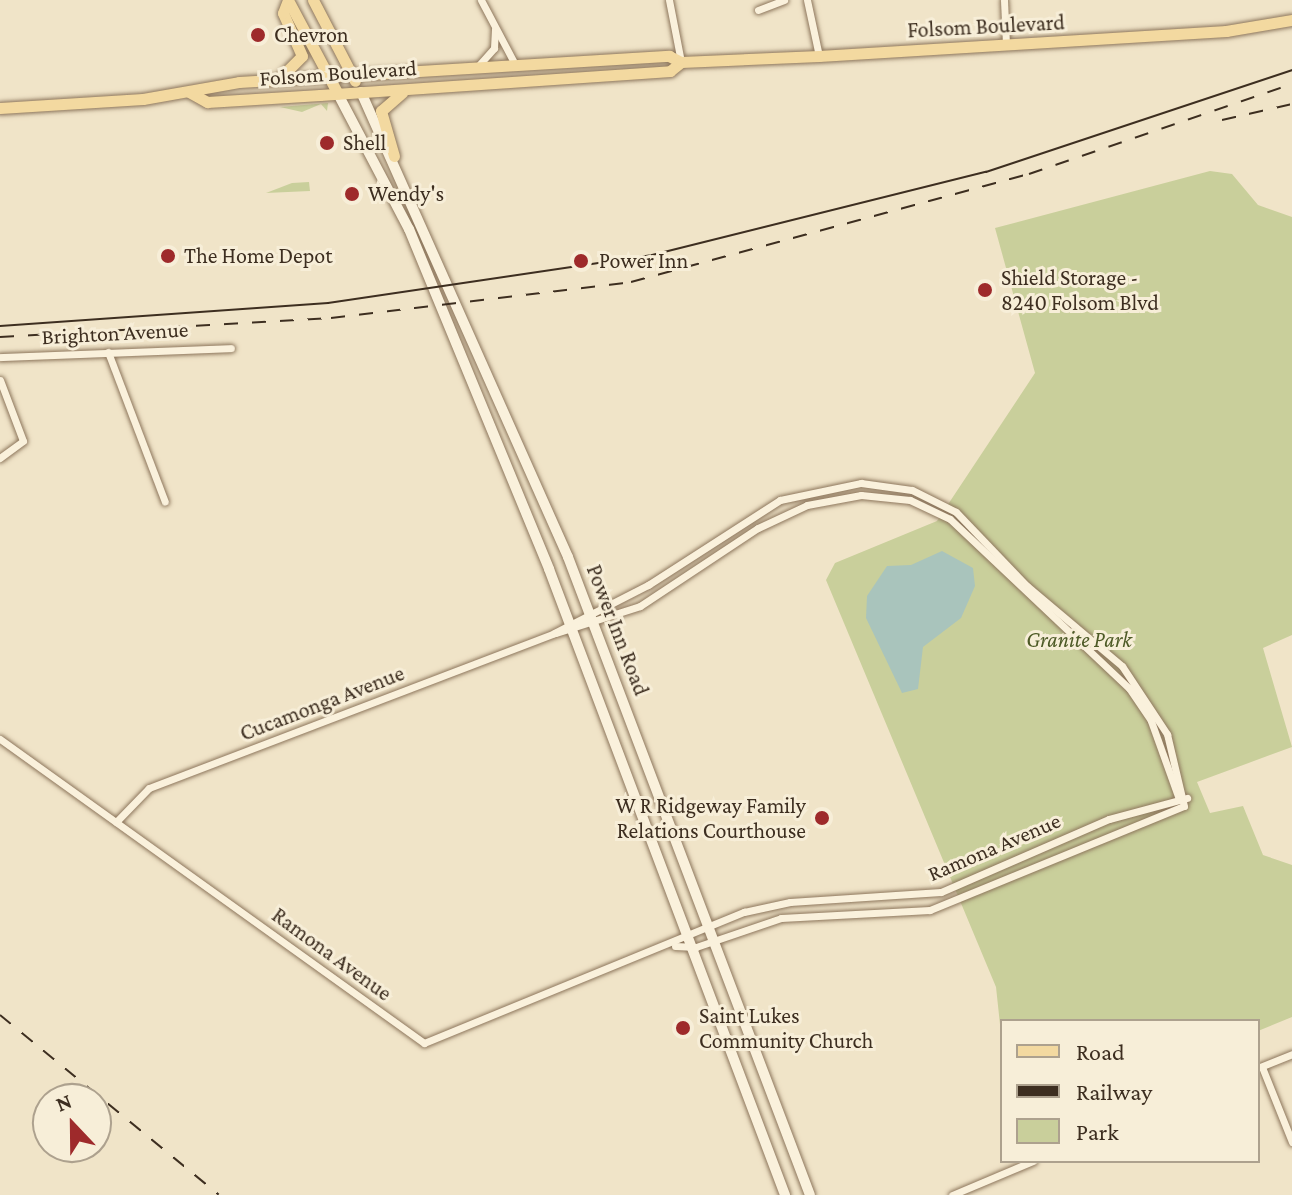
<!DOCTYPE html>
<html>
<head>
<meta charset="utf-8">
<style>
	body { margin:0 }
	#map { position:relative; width:1292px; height:1195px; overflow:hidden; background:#f0e4c8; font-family:"Crimson Pro",serif }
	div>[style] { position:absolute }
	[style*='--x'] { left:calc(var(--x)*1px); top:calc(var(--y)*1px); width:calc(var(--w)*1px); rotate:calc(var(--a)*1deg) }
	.green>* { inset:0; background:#c9cf9b }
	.water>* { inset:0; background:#a9c4bc }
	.roads { filter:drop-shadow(0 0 2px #8d765c) drop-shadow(0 0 2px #8d765c) }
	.minor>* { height:7px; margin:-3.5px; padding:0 3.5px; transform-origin:3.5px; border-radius:3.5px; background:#faf1dc }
	.secondary>* { height:10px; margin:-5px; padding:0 5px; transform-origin:5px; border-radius:5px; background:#faf1dc }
	.primary>* { height:11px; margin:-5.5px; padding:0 5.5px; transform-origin:5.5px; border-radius:5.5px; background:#f3d9a0 }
	.tram>* { height:2px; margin:-1px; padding:0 1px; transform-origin:1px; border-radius:1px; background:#3d2e20 }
	.rail>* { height:2px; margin-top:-1px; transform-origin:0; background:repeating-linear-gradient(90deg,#3d2e20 0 14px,transparent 0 28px) }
	.dots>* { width:22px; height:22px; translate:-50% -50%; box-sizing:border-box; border:4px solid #f7eed8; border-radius:50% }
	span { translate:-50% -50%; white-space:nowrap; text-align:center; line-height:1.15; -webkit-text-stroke:6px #f7eed8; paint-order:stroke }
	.street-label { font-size:22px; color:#3d2e20 }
	.poi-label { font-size:22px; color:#3d2e20 }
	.left { translate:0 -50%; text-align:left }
	.right { translate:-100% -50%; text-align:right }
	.park-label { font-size:22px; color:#4d5a26; font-style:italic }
	.legend { position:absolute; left:1000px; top:1019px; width:260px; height:144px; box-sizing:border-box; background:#f7eed8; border:2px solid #ada18e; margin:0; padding:10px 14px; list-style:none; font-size:24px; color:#3d2e20 }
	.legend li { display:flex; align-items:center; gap:16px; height:40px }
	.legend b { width:40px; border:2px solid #ada18e }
	.north { position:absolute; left:32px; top:1083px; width:80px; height:80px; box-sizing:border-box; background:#f7eed8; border:2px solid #ada18e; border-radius:50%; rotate:338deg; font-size:22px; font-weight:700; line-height:32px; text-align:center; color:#3d2e20 }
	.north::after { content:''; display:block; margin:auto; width:28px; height:36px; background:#9e2a2b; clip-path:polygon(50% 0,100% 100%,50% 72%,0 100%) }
</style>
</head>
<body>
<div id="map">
	<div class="green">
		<i style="clip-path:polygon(328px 103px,327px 111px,321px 104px,302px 112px,280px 107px)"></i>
		<i style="clip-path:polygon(1210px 171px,1232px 174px,1258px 205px,1292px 217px,1292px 635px,1263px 648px,1292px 747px,1197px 782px,1210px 813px,1243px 806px,1263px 855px,1292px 865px,1292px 1017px,1258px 1031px,1258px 1021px,1002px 1021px,1002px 1043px,996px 987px,826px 580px,835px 563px,937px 521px,1035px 373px,995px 228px)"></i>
		<i style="clip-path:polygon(309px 182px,310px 191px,266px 193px,292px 183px)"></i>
	</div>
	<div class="water">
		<i style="clip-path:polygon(942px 551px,973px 568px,975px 586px,961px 618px,923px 647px,918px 689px,902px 693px,866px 618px,867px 596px,887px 566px,911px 565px)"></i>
	</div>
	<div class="roads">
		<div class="minor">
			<i style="--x:481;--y:0;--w:75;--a:62.1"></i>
			<i style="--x:669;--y:0;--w:63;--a:79"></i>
			<i style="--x:807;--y:0;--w:57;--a:77.9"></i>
			<i style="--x:1004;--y:0;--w:44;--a:87.4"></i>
			<i style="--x:758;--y:10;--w:28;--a:-21"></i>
			<i style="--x:478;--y:66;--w:24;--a:-48"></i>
			<i style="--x:494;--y:48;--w:19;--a:-87"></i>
			<i style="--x:108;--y:352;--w:160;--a:69.2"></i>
			<i style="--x:0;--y:357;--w:231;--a:-2.2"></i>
			<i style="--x:0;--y:380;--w:65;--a:69.3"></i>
			<i style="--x:23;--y:441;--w:29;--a:144"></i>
			<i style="--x:556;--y:633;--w:88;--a:-17.8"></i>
			<i style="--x:640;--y:606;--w:141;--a:-33.5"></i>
			<i style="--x:758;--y:528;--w:54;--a:-25.1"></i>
			<i style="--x:807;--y:505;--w:55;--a:-10.5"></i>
			<i style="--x:861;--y:495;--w:49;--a:5.8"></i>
			<i style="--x:910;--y:500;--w:44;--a:25.4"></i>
			<i style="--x:950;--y:519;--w:246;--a:43.4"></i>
			<i style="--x:1129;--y:688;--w:40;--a:56"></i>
			<i style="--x:1151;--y:721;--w:83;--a:70.3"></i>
			<i style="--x:0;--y:739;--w:522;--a:35.64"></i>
			<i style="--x:424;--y:1043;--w:346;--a:-22.3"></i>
			<i style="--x:744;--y:912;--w:47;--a:-12.3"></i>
			<i style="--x:790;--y:902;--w:151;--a:-3.8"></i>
			<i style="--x:941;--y:892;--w:183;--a:-23.5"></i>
			<i style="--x:1109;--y:819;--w:81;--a:-15.1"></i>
			<i style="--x:116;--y:822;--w:47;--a:-45.9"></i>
			<i style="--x:149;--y:788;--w:434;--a:-20.9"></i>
			<i style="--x:554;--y:633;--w:106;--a:-27.1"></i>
			<i style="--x:648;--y:585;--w:157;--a:-32.8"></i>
			<i style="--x:780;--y:500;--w:83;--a:-11.9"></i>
			<i style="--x:861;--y:483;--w:51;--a:7.8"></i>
			<i style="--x:912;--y:490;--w:49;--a:26.6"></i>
			<i style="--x:956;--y:512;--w:103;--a:46.2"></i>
			<i style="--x:1027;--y:586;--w:124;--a:40.1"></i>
			<i style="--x:1122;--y:666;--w:82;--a:56.5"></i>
			<i style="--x:1167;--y:734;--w:74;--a:76.7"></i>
			<i style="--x:675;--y:946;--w:21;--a:3"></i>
			<i style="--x:696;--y:947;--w:90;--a:-18.8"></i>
			<i style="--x:781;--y:918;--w:149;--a:-3.1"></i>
			<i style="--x:930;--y:910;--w:274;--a:-22.3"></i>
			<i style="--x:1260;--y:1067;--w:35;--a:-22"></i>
			<i style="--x:1262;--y:1067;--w:81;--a:68.2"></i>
			<i style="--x:952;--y:1195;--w:88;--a:-22.8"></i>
		</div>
		<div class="secondary">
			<i style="--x:361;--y:92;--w:509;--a:66"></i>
			<i style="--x:568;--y:557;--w:682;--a:69.23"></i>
			<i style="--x:338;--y:94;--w:153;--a:62.3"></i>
			<i style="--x:409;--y:229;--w:368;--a:67.6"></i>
			<i style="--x:549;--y:569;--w:669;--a:69.34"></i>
		</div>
		<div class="primary">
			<i style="--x:288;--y:0;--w:106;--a:62"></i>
			<i style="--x:313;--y:0;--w:91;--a:62.6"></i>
			<i style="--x:282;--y:76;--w:28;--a:-45"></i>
			<i style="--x:302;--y:56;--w:47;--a:-113.8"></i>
			<i style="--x:283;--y:13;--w:14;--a:-69"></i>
			<i style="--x:189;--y:92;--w:21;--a:29"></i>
			<i style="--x:207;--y:102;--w:113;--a:-3.5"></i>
			<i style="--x:320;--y:95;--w:351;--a:-3.9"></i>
			<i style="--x:670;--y:71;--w:14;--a:-39"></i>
			<i style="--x:0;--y:108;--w:143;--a:-3.6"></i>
			<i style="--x:143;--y:99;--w:97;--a:-10"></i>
			<i style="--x:239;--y:82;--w:431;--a:-3.5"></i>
			<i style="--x:669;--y:56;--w:13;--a:27"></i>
			<i style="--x:681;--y:62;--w:138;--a:-2.5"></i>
			<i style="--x:819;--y:56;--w:408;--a:-3.5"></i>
			<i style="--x:1226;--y:31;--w:67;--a:-9.5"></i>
			<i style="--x:394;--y:156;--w:47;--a:-106.1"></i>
			<i style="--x:381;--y:111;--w:28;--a:-41"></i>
		</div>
	</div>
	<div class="tram">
		<i style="--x:0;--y:326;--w:329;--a:-4"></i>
		<i style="--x:328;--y:303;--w:328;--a:-8.4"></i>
		<i style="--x:652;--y:255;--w:344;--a:-14"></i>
		<i style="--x:986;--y:172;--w:323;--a:-18.4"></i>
	</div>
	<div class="rail">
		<i style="--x:1222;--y:120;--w:72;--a:-12.9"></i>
		<i style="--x:0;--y:337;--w:332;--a:-3.3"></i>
		<i style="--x:331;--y:318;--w:302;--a:-6.8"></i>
		<i style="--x:631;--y:282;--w:412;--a:-15.2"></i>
		<i style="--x:1029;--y:174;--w:278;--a:-18.9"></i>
		<i style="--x:0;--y:1015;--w:283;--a:39.4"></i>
	</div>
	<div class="dots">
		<i style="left:258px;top:35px;background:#9e2a2b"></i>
		<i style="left:327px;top:143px;background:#9e2a2b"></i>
		<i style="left:352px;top:194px;background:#9e2a2b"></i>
		<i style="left:168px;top:256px;background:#9e2a2b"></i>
		<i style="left:581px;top:261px;background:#9e2a2b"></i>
		<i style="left:985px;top:290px;background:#9e2a2b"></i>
		<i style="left:822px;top:818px;background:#9e2a2b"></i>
		<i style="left:683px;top:1028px;background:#9e2a2b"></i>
	</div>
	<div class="street-label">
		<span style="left:986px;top:26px;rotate:-3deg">Folsom Boulevard</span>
		<span style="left:338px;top:73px;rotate:-4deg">Folsom Boulevard</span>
		<span style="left:115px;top:333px;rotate:-3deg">Brighton Avenue</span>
		<span style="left:618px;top:630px;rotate:69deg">Power Inn Road</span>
		<span style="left:322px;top:703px;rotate:-21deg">Cucamonga Avenue</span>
		<span style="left:994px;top:847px;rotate:-23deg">Ramona Avenue</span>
		<span style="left:332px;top:954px;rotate:36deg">Ramona Avenue</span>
	</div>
	<div class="poi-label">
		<span class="left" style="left:274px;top:35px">Chevron</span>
		<span class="left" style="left:343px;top:143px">Shell</span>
		<span class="left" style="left:368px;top:194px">Wendy's</span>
		<span class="left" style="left:184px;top:256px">The Home Depot</span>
		<span class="left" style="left:599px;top:261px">Power Inn</span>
		<span class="left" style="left:1001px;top:290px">Shield Storage -<br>8240 Folsom Blvd</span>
		<span class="right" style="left:806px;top:818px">W R Ridgeway Family<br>Relations Courthouse</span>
		<span class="left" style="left:699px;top:1028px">Saint Lukes<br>Community Church</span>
	</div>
	<div class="park-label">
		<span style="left:1079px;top:640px">Granite Park</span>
	</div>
	<ul class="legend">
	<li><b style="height:10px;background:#f3d9a0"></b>Road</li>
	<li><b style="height:10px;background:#3d2e20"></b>Railway</li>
	<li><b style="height:22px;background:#c9cf9b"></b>Park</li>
	</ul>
	<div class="north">N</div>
</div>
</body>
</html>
